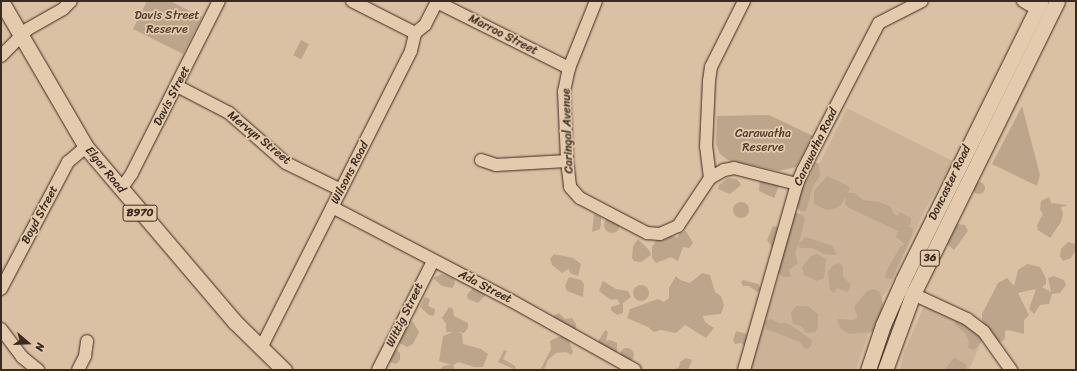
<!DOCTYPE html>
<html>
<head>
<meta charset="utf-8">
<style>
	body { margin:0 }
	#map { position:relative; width:1077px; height:371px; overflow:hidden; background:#dbc1a4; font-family:Sriracha,sans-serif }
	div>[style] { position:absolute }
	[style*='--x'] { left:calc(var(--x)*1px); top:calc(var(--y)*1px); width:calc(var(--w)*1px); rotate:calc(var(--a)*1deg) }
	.built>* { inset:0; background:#ccb397 }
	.green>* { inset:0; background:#bda58b; transform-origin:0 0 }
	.round { border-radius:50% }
	.roads { filter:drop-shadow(0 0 1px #3b2a1e) drop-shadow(0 0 1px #3b2a1e) }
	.minor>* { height:12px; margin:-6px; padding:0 6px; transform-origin:6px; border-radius:6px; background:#e5cbad }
	.major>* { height:15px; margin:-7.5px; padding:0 7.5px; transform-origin:7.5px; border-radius:7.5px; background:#e5cbad }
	span { translate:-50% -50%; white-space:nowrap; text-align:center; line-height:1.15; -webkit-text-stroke:3.5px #e5cbad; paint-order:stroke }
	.shield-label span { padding:1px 3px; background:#e5cbad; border:1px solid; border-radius:3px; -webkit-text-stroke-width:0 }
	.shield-label { font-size:11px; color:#3b2a1e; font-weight:700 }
	.park-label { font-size:12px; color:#4e3c2e }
	.street-label { font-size:12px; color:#3b2a1e }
	.frame { position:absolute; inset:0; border:2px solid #3b2a1e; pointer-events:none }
	.north { position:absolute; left:8px; top:323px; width:40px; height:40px; -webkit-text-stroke:3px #e5cbad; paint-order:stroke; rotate:109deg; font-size:11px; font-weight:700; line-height:16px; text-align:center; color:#3b2a1e }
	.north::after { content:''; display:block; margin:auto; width:14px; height:18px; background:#3b2a1e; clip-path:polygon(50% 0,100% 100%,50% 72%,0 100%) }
</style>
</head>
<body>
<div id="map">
	<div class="built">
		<i style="clip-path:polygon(847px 108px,953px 161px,925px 210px,892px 282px,880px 301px,856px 370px,749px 370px,808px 187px)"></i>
		<i style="clip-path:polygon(924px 306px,969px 327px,982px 340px,969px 370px,900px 370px,904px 352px)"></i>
	</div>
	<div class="green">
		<i style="clip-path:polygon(147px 1px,170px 1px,202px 17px,183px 54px,133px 29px)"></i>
		<i style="left:301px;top:40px;width:9px;height:17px;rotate:27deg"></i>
		<i style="clip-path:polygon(1022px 106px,1040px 175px,1037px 186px,992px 164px)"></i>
		<i style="clip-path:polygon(769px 115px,813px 136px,796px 167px,779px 171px,728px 160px,720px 154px,716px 144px,717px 116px)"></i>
		<i style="clip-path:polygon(814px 162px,819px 164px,820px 176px,813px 186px,806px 211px,800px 211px,795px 205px,809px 167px)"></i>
		<i style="clip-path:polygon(827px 176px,847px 185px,850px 189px,848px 193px,854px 193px,863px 200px,879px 202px,890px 206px,894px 214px,898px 216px,900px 212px,911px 218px,911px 225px,908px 226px,913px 229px,912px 235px,892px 279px,885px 278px,886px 272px,900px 247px,905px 244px,896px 237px,898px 231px,849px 208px,845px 203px,846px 197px,841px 205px,834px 209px,827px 210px,814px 204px,814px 191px)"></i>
		<i style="clip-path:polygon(728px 178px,737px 179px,741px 185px,730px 194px,718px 189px,719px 185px)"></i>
		<i style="clip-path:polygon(760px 178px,780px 184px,774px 198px,759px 191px)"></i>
		<i class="round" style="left:973px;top:182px;width:12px;height:12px"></i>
		<i style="clip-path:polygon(1049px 197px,1051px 203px,1068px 205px,1061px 207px,1063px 214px,1061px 222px,1050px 238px,1038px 230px,1037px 225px,1043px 214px,1040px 210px,1041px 201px)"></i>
		<i class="round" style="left:733px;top:202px;width:16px;height:16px"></i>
		<i style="clip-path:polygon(794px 212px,802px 215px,805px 219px,799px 243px,806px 237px,833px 246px,836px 255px,824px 254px,812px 248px,800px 248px,798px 244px,795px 253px,798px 263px,789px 270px,791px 277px,784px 277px,777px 273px)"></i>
		<i style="clip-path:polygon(594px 214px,601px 217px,601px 225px,600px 229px,592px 232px)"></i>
		<i class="round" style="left:604px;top:217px;width:16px;height:16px"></i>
		<i style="clip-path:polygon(956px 224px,965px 225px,968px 231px,954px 250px,947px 244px,947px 232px)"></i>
		<i style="clip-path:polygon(773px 226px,778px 227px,781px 231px,777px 245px,772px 247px,767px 240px)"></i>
		<i style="clip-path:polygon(686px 231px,693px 243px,689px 248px,683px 247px,678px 261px,671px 257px,656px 263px,652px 258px,652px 247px,657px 239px,670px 235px,677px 238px,680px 233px)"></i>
		<i style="clip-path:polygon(638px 239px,649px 250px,651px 255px,641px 262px,634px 261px,632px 258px,633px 246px)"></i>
		<i style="clip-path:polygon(1068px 242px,1076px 244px,1076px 250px,1071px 258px,1063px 261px,1060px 256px,1061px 249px)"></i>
		<i style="clip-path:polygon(554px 254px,573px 258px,581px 264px,578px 276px,570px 273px,569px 269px,562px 273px,552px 265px,550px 259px)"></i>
		<i style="clip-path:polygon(817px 254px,826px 259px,824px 278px,817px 281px,804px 275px,802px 267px,811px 256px)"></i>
		<i style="clip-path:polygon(840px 263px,843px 267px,843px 276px,850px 284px,850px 289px,847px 292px,837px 288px,834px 293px,830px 290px,828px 272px,833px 265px)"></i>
		<i style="clip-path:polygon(1027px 264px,1040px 267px,1046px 278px,1046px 284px,1042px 287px,1051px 292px,1048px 278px,1054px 276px,1064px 280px,1066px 285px,1060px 293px,1052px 294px,1049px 304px,1040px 305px,1034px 314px,1029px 309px,1036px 289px,1018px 293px,1029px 315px,1024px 320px,1024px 334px,1009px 330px,1005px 331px,1005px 339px,996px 345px,982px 320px,982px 314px,998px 283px,1007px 278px,1014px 286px,1018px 270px)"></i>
		<i style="clip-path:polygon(702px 273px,710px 275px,715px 292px,721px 296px,724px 305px,721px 314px,703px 316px,705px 322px,714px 328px,706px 338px,685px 325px,676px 333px,661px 330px,654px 332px,648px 327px,627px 318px,630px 309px,658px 299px,664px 302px,669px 298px,669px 288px,676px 276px,680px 280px,690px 283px)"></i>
		<i style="clip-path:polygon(442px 274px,454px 279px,455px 284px,452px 288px,442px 286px,433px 278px)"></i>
		<i style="clip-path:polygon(569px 277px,581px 280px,584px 284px,583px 297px,567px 291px,565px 286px)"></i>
		<i style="clip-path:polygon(743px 280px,758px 284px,761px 289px,757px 292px,749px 286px,743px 286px,741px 282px)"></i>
		<i style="clip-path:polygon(603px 281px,616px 289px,628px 291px,631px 297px,623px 303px,623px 313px,617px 315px,611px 310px,611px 307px,620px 304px,617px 299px,611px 300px,599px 291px)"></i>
		<i class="round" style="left:633px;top:285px;width:16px;height:16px"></i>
		<i style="clip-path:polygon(473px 288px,485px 289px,486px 295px,478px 303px,468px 299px,467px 295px)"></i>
		<i style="clip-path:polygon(874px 289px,880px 292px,883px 305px,875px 332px,849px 334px,840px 328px,837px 319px,853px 320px,858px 317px,854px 307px,867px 291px)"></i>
		<i style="clip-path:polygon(425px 297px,430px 299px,428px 306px,435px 309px,434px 316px,429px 315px,420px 307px)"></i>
		<i style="clip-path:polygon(796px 306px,808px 306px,818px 314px,818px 327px,815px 332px,806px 333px,801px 326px,793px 324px,791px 313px)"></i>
		<i style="clip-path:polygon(449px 307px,453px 309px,454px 316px,468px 323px,468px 328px,464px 333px,458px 332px,462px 334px,463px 344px,481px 349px,488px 354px,483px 367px,474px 367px,459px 362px,453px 365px,455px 370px,440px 370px,443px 366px,451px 365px,439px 361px,443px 336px,453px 332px,446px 332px,446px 324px,442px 318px)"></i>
		<i style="clip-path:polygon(559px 313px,565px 319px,572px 318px,576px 324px,576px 334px,556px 320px,553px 316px)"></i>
		<i style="clip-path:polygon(958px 318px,981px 333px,982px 341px,974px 350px,968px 348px,969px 341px,965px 333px,954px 324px)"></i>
		<i style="clip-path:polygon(771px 319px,781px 324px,784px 322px,795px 328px,812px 340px,811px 346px,808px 349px,804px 348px,800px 342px,766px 329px,765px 321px)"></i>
		<i style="clip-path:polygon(407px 321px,413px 322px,419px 332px,413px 344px,407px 347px,398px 342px)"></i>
		<i style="clip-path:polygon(605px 330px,608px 332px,606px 341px,610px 340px,617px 343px,617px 352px,612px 353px,597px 343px)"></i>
		<i style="clip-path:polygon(736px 331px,747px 334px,745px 346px,741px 343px,735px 344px,733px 340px)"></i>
		<i style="clip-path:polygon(563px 335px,567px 336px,573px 352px,571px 355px,566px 352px,556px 353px,548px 360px,544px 370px,540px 370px,551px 349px,550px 341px)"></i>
		<i style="clip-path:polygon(394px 347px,400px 353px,400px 360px,396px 364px,387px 361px)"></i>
		<i class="round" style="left:620px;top:348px;width:14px;height:14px"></i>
		<i style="clip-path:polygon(504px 350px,507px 351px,503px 359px,515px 366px,516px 370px,498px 362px)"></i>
		<i style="clip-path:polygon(686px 358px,692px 360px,688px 370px,673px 370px,679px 367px,680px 362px)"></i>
		<i style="clip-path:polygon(954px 358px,966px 364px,967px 370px,944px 370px)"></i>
	</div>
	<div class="roads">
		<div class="minor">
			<i style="--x:352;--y:1;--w:71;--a:26.9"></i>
			<i style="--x:596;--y:1;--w:72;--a:111.9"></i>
			<i style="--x:569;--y:68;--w:24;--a:102"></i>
			<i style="--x:564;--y:91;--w:70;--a:87.5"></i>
			<i style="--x:567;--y:161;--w:26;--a:83"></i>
			<i style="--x:570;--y:187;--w:15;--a:48"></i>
			<i style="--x:580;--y:198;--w:76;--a:27.6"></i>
			<i style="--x:647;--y:233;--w:13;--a:4"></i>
			<i style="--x:660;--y:234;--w:20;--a:-24"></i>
			<i style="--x:678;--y:226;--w:58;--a:-56.3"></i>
			<i style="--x:710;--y:178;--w:16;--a:-30"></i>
			<i style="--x:724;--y:170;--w:10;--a:-11"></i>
			<i style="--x:734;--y:168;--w:65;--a:14.3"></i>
			<i style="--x:1023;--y:1;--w:16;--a:30"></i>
			<i style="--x:437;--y:2;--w:148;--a:26.6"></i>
			<i style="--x:1;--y:56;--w:38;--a:-45"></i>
			<i style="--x:28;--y:29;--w:40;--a:-29.7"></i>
			<i style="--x:63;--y:9;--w:11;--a:-45"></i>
			<i style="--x:177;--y:86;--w:59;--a:27.4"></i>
			<i style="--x:229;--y:113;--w:76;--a:41.3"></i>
			<i style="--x:286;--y:163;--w:61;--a:26.1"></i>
			<i style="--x:481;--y:160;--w:16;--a:18"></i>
			<i style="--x:496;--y:165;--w:71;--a:-3.2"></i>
			<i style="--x:710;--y:178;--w:31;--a:-97"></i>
			<i style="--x:706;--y:147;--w:66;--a:-87.4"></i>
			<i style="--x:709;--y:81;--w:14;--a:-82"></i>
			<i style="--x:711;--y:67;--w:74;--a:-63.4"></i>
			<i style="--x:121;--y:189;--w:19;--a:-55"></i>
			<i style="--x:132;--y:173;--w:193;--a:-63.2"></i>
			<i style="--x:332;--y:207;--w:201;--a:27.6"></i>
			<i style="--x:510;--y:300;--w:143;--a:29.2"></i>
			<i style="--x:1;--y:289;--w:144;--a:-62.2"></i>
			<i style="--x:68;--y:162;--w:23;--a:-40"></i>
			<i style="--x:913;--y:294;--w:60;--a:24.8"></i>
			<i style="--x:967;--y:319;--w:21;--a:37"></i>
			<i style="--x:984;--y:332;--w:47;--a:54.6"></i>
			<i style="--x:1;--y:329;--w:35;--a:53"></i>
			<i style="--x:22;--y:357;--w:21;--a:39"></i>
			<i style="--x:261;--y:348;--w:333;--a:-63.2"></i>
			<i style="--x:411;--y:51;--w:18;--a:-77"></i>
			<i style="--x:415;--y:33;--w:13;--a:-39"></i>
			<i style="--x:425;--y:25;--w:27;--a:-63"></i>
			<i style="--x:78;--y:370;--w:16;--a:-63"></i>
			<i style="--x:85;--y:356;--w:15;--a:-82"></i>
			<i style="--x:378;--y:370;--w:122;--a:-63.2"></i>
			<i style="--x:744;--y:370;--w:193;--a:-74.1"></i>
			<i style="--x:797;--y:184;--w:15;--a:-67"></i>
			<i style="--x:803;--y:170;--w:165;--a:-62.7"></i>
			<i style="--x:879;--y:23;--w:48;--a:-27.1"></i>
		</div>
		<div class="major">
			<i style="--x:1;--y:1;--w:169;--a:59.8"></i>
			<i style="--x:86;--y:147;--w:230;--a:49.6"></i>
			<i style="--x:235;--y:322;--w:69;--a:44.4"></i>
			<i style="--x:868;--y:370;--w:47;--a:-71.6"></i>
			<i style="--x:883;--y:325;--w:49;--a:-66"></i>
			<i style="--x:903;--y:280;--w:311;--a:-63.7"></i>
			<i style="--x:885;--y:370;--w:81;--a:-69.8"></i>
			<i style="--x:913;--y:294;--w:326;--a:-63.8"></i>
		</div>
	</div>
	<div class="shield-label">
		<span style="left:140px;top:213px">B970</span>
		<span style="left:930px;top:258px">36</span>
	</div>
	<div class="park-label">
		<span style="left:167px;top:23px">Davis Street<br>Reserve</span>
		<span style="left:763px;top:141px">Carawatha<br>Reserve</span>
	</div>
	<div class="street-label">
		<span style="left:503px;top:35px;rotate:27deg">Marroo Street</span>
		<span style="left:172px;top:96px;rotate:-63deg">Davis Street</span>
		<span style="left:568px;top:131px;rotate:-92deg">Caringal Avenue</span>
		<span style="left:259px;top:138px;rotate:39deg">Mervyn Street</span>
		<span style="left:816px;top:147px;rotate:-64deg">Carawatha Road</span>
		<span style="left:105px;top:170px;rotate:51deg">Elgar Road</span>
		<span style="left:350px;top:173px;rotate:-63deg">Wilsons Road</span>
		<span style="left:950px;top:183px;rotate:-64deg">Doncaster Road</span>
		<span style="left:40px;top:215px;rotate:-62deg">Boyd Street</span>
		<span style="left:485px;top:287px;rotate:27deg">Ada Street</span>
		<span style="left:405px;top:315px;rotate:-64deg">Wittig Street</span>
	</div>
	<div class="frame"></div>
	<div class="north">N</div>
</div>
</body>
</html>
